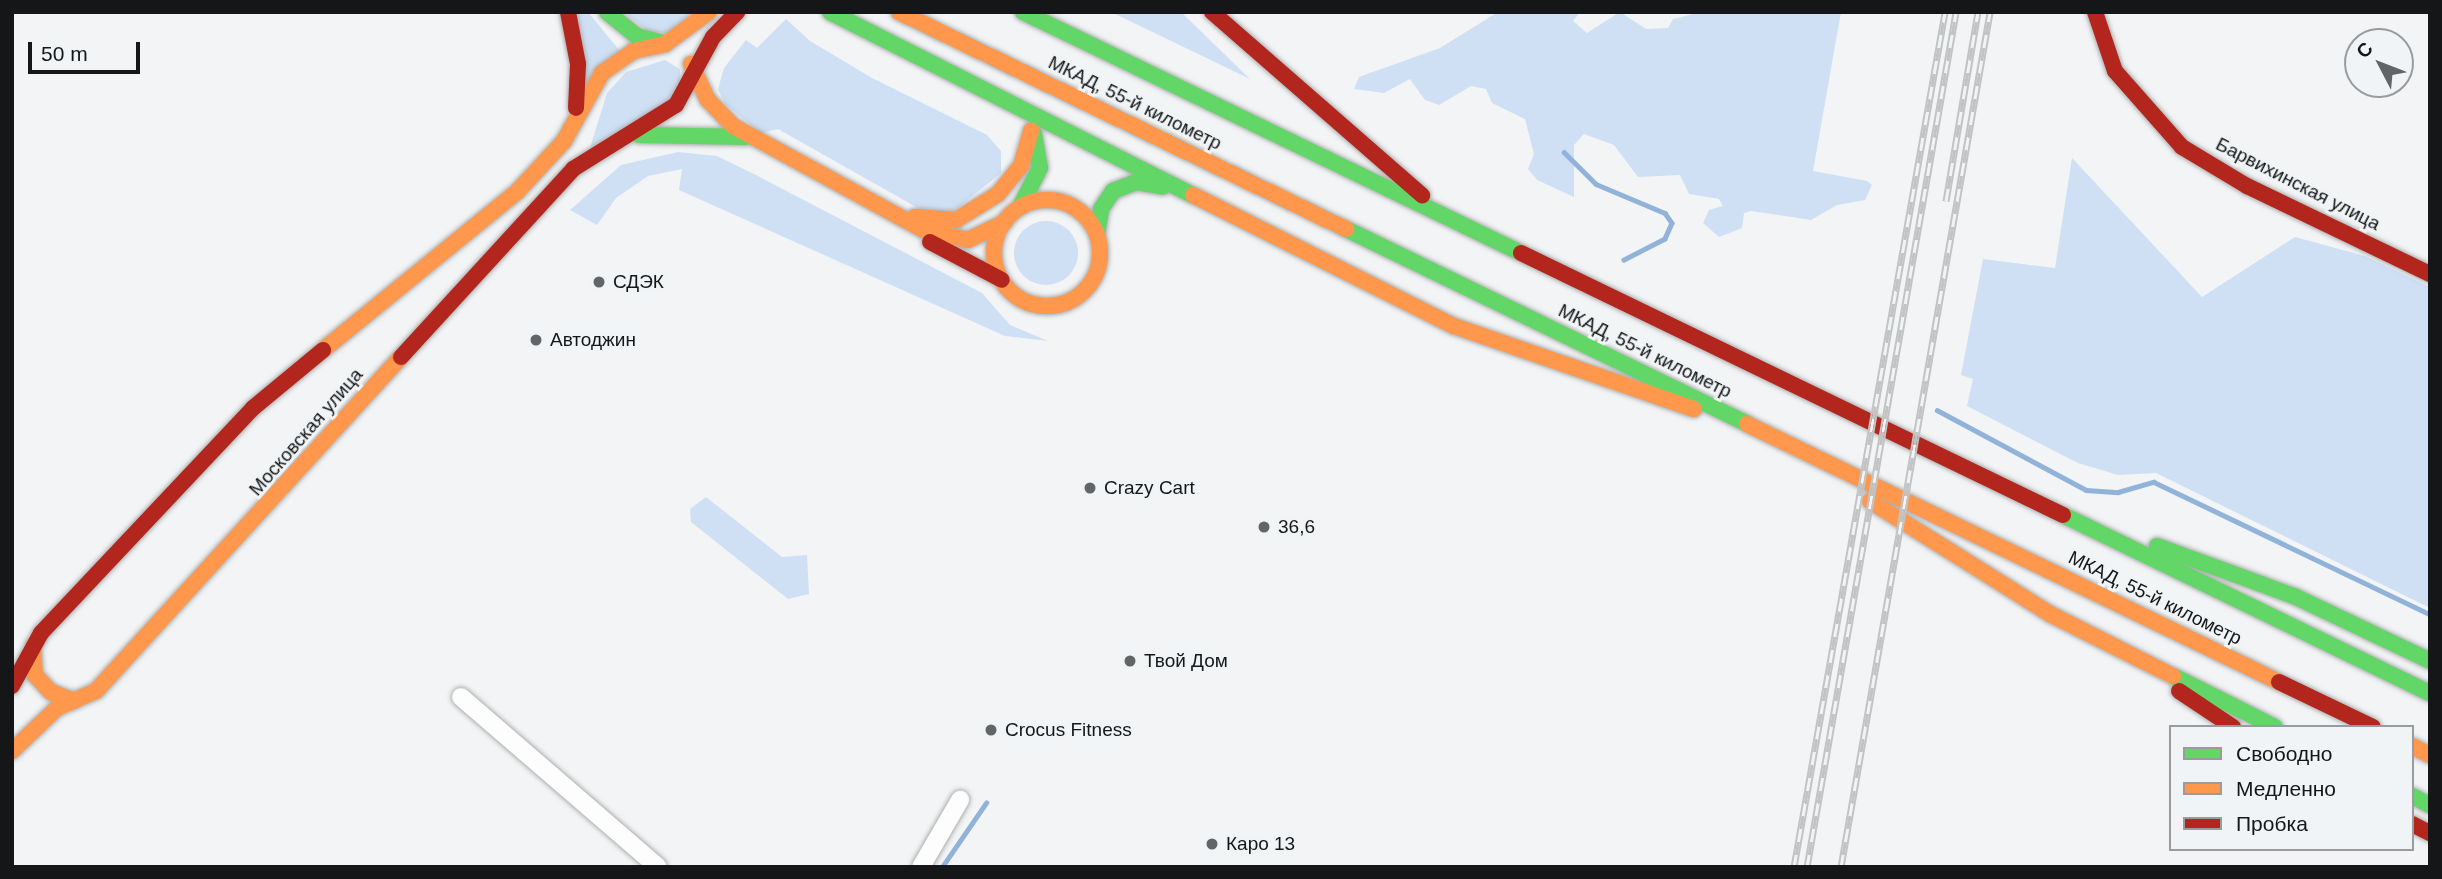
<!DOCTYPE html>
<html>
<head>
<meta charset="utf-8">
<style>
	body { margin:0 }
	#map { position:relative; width:2442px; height:879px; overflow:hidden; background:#f2f4f5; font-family:Arial,sans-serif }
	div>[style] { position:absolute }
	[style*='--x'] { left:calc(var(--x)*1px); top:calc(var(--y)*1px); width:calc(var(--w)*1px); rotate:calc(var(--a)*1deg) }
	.green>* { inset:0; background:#cfe0f5 }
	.round { border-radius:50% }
	.stream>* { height:4.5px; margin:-2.25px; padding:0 2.25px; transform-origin:2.25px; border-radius:2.25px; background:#91b3da }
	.roads { filter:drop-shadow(0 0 2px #aeafb0) drop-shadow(0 0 2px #aeafb0) }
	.street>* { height:18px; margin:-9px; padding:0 9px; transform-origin:9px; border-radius:9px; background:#fdfdfe }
	.fast>* { height:16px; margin:-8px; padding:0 8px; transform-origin:8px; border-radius:8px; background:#63d668 }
	.slow>* { height:16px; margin:-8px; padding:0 8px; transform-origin:8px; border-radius:8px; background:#ff974d }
	.slow>.ring { margin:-8px; padding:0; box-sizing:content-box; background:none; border:16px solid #ff974d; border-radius:50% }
	.jam>* { height:16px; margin:-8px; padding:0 8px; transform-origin:8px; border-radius:8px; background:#b3261e }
	.rail>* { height:7px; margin-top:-3.5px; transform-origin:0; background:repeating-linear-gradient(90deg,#f1f4f6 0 13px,#c2c3c3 0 26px); box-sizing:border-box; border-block:2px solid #c2c3c3 }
	.dots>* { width:19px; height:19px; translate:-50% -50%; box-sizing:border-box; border:4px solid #f1f4f6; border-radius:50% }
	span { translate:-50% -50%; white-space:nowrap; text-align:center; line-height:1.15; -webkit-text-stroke:6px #f1f4f6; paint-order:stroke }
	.street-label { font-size:19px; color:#151617 }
	.poi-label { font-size:19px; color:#151617 }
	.left { translate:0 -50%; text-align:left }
	.frame { position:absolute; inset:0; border:14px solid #151617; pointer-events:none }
	.legend { position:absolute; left:2169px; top:725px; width:245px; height:126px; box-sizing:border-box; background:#f1f4f6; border:2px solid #999b9d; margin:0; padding:9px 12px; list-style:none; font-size:21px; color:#151617 }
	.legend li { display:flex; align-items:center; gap:14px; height:35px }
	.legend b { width:35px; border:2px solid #999b9d }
	.north { position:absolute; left:2344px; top:28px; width:70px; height:70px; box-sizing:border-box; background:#f1f4f6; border:2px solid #999b9d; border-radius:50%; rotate:312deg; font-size:19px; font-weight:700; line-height:28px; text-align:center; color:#151617 }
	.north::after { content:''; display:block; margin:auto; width:24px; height:32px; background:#626465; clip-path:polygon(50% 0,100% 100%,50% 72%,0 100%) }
	.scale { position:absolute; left:28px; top:42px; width:112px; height:32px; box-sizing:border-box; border:4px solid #151617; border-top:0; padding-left:9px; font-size:21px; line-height:24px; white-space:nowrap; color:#151617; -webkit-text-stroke:5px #f1f4f6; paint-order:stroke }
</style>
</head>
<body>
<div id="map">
	<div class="green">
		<i style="clip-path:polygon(572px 12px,588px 12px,620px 51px,587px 84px)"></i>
		<i style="clip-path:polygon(623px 12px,694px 12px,665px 33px,648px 31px)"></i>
		<i style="clip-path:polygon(1111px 12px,1181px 12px,1250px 79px)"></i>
		<i style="clip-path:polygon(1498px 12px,1580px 12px,1573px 21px,1587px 33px,1620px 12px,1646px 29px,1668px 28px,1673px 19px,1701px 12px,1841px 12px,1813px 171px,1867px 181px,1872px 185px,1865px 200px,1837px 205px,1811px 220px,1751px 211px,1744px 213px,1742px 228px,1719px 237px,1703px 223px,1709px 210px,1723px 206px,1719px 199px,1689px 194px,1680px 175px,1638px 177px,1614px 145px,1584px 134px,1574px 145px,1574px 197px,1537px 180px,1528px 169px,1534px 154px,1525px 119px,1492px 103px,1486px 89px,1471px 86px,1439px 105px,1425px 100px,1410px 79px,1384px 93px,1354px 89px,1359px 77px,1440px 48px)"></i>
		<i style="clip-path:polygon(786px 19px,810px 41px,872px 78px,987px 135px,1001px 151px,1001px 173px,949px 215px,925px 212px,778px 129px,761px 133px,725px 104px,718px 89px,724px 68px,746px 40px,757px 48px)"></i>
		<i style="clip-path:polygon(665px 60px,680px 69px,680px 85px,664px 108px,590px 148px,607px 93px,626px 72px)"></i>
		<i style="clip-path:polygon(678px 152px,717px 156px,756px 175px,982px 293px,1010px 325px,1048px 341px,1005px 336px,679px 190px,682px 169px,648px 176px,616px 198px,597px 225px,570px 210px,621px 165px)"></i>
		<i style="clip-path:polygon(2072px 158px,2202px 297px,2295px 237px,2365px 256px,2430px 287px,2430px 608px,2156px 473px,2118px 475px,2078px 463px,1967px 406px,1973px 379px,1961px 375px,1983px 259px,2055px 268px)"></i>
		<i class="round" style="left:1014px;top:221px;width:64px;height:64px"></i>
		<i style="clip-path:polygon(706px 497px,782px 557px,807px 555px,809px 594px,788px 599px,691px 522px,690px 509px)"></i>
	</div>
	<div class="stream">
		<i style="--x:1564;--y:152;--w:45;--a:45"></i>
		<i style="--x:1596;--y:184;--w:75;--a:22.8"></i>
		<i style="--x:1665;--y:213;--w:12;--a:55"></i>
		<i style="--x:1672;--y:223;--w:17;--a:114"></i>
		<i style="--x:1665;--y:239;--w:46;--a:152.9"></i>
		<i style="--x:1937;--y:410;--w:169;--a:28.2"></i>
		<i style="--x:2086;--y:490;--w:32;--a:4"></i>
		<i style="--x:2118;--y:492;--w:37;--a:-16"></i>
		<i style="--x:2154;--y:482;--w:306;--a:25.6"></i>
		<i style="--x:942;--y:867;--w:78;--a:-55.5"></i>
	</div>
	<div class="roads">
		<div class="street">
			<i style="--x:461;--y:697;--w:260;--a:40.8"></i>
			<i style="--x:921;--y:867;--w:78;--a:-59.8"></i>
		</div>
		<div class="fast">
			<i style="--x:607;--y:12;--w:38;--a:39"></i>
			<i style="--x:637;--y:36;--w:27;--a:15"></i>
			<i style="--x:830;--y:12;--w:407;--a:26.8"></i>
			<i style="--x:1023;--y:12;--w:553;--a:25.82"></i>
			<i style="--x:639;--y:135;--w:107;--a:1.1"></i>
			<i style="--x:1020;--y:207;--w:44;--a:-62.9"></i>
			<i style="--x:1040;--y:168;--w:35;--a:-100"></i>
			<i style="--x:1346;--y:229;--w:446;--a:25.9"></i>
			<i style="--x:1097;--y:235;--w:26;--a:-81"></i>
			<i style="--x:1101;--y:209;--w:22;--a:-56"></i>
			<i style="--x:1113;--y:191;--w:25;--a:-21"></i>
			<i style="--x:1136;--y:182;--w:27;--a:10"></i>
			<i style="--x:2063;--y:515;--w:408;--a:25.9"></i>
			<i style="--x:2157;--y:546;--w:146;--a:20.1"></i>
			<i style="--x:2294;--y:596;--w:151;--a:25.5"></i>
			<i style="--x:2173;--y:676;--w:114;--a:26.6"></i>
			<i style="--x:2412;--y:796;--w:20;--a:27"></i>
		</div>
		<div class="slow">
			<i style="--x:899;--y:12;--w:497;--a:25.9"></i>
			<i style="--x:691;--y:64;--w:40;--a:65"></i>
			<i style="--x:708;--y:100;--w:36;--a:46"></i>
			<i style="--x:733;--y:126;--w:217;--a:28.6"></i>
			<i style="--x:924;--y:230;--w:45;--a:12.8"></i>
			<i style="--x:968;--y:240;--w:41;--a:-25.9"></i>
			<i style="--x:1193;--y:195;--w:292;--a:26.7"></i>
			<i style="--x:1454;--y:326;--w:254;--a:19.1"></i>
			<i class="ring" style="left:994px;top:200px;width:90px;height:90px"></i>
			<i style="--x:915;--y:217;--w:41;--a:4.2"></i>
			<i style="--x:956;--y:220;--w:49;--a:-31.8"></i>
			<i style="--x:998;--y:194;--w:36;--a:-51"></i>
			<i style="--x:1021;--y:166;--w:37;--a:-74"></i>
			<i style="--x:323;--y:350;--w:250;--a:-39.2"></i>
			<i style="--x:517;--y:192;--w:69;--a:-47.3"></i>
			<i style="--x:564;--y:141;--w:78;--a:-60.8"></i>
			<i style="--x:602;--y:73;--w:38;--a:-35"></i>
			<i style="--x:633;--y:51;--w:33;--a:-12"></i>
			<i style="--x:665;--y:44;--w:54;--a:-36"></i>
			<i style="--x:1747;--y:424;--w:591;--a:25.87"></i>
			<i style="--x:1870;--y:501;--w:213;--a:32.1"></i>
			<i style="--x:2050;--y:614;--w:138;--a:26.8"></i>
			<i style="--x:33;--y:646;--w:29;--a:86"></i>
			<i style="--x:35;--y:675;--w:23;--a:47"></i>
			<i style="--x:51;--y:692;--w:25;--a:21"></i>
			<i style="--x:2412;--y:746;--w:20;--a:27"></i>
			<i style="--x:12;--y:751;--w:62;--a:-43.7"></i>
			<i style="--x:57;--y:708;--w:43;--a:-23.6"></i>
			<i style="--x:96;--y:691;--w:452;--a:-47.6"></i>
		</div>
		<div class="jam">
			<i style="--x:568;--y:12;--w:53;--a:79.1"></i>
			<i style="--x:578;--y:64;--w:44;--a:92.6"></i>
			<i style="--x:1212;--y:12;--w:279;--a:41.1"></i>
			<i style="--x:2095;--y:12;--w:62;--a:71.3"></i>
			<i style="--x:2115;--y:71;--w:101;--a:48.6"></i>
			<i style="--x:2182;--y:147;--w:76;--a:31"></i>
			<i style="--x:2247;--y:186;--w:203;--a:25.7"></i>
			<i style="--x:930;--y:242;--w:81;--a:27.8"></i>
			<i style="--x:1521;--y:253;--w:602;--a:25.8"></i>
			<i style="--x:401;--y:357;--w:255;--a:-47.5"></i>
			<i style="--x:573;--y:169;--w:121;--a:-31.9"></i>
			<i style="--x:676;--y:105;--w:77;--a:-61.4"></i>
			<i style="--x:713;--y:37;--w:35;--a:-46"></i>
			<i style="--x:2279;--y:682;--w:104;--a:25.6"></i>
			<i style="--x:12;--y:686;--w:60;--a:-61.3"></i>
			<i style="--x:41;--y:633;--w:309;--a:-46.7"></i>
			<i style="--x:253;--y:408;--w:91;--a:-39.6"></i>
			<i style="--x:2179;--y:691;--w:65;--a:33.7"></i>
			<i style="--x:2412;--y:824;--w:20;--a:27"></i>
		</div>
	</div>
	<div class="rail">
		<i style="--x:1946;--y:201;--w:192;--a:-80.4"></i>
		<i style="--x:1794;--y:867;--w:868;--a:-79.98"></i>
		<i style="--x:1807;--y:867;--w:868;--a:-80.11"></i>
		<i style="--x:1841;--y:867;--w:868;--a:-80.11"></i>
	</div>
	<div class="dots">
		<i style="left:599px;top:282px;background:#626465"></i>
		<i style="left:536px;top:340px;background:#626465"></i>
		<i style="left:1090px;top:488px;background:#626465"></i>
		<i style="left:1264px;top:527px;background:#626465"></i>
		<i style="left:1130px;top:661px;background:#626465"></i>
		<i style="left:991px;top:730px;background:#626465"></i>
		<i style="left:1212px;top:844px;background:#626465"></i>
	</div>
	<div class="street-label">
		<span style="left:1135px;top:103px;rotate:26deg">МКАД, 55-й километр</span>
		<span style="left:2298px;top:184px;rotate:27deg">Барвихинская улица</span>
		<span style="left:1645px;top:351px;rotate:26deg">МКАД, 55-й километр</span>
		<span style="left:306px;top:432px;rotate:-49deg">Московская улица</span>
		<span style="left:2155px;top:598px;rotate:26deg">МКАД, 55-й километр</span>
	</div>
	<div class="poi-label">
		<span class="left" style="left:613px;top:282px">СДЭК</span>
		<span class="left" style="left:550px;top:340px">Автоджин</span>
		<span class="left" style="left:1104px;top:488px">Crazy Cart</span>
		<span class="left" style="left:1278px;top:527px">36,6</span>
		<span class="left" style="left:1144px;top:661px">Твой Дом</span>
		<span class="left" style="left:1005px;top:730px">Crocus Fitness</span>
		<span class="left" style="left:1226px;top:844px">Каро 13</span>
	</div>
	<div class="frame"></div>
	<ul class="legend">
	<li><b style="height:9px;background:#63d668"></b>Свободно</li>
	<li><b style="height:9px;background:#ff974d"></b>Медленно</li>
	<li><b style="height:9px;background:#b3261e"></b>Пробка</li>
	</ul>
	<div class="north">С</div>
	<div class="scale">50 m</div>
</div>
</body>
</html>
